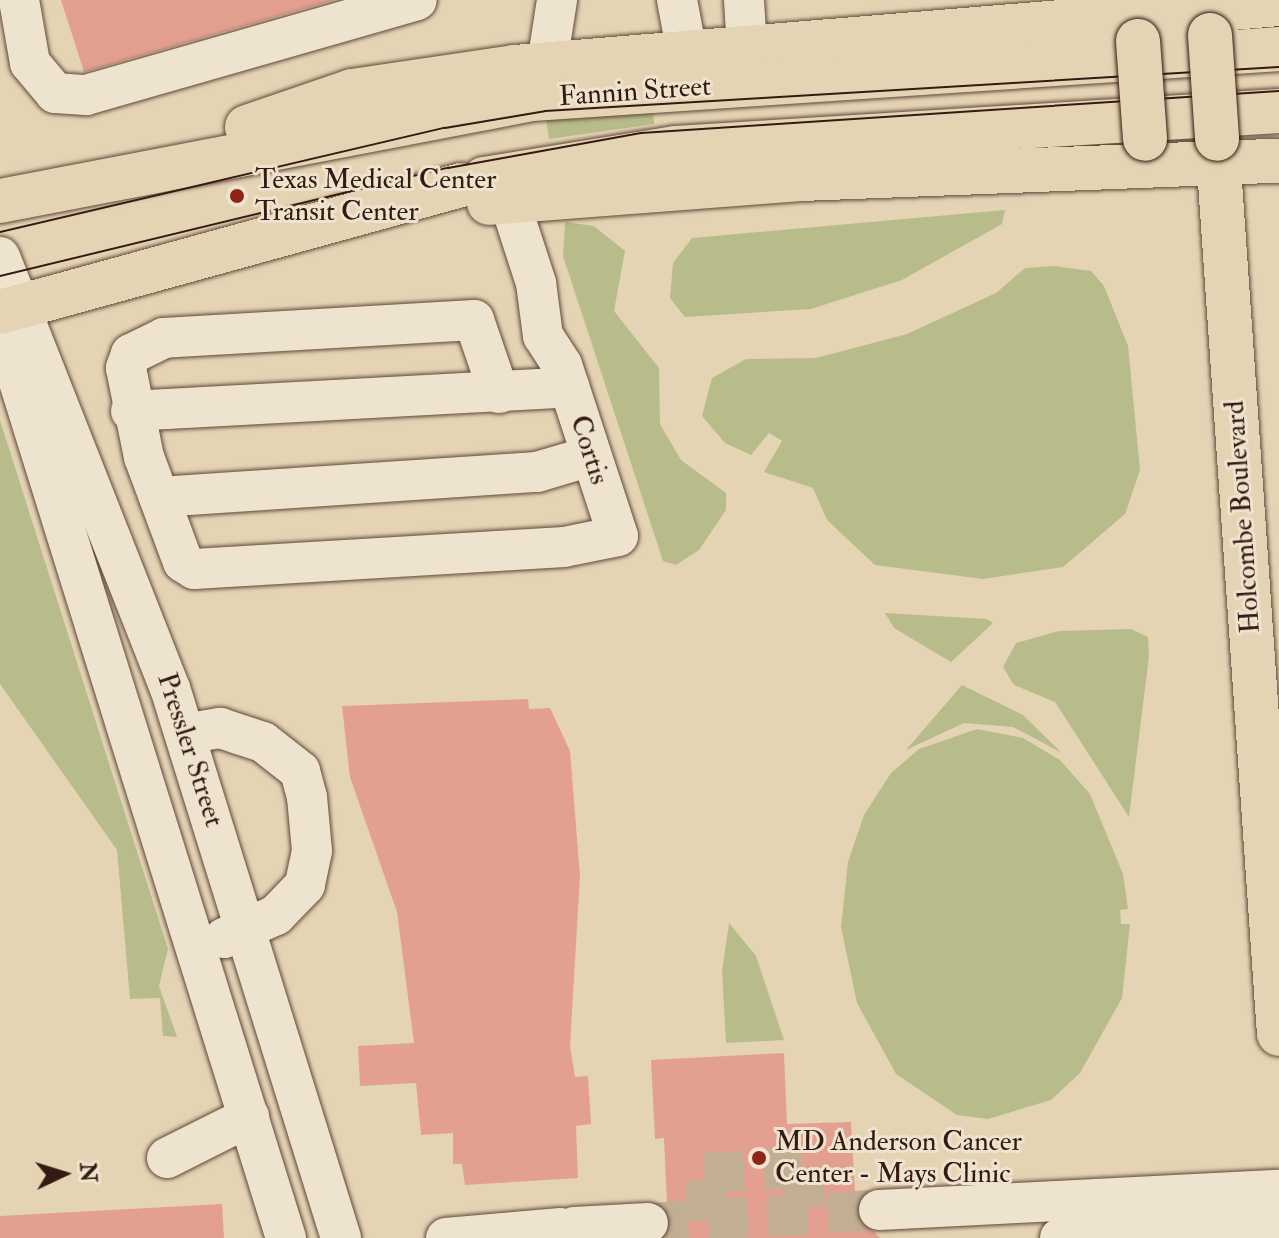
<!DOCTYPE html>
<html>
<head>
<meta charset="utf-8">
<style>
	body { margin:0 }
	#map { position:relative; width:1279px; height:1238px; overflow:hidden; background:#e5d4b4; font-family:"IM FELL Double Pica",serif }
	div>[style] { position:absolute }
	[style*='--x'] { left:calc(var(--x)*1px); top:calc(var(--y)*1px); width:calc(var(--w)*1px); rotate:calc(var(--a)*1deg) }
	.green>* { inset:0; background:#b8bc8b }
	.building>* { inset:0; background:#e3a090 }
	.minor-tunnel>* { height:40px; margin-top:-20px; transform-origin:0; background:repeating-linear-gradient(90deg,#c2af93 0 40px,transparent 0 60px) }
	.roads { filter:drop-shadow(0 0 2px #60483a) drop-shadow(0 0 2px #60483a) }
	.minor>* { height:40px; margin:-20px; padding:0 20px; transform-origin:20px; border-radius:20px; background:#eee3ce }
	.major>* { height:44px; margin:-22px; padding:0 22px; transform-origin:22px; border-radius:22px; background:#e5d4b4 }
	.tram>* { height:2px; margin:-1px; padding:0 1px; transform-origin:1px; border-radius:1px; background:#341a11 }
	.bridges { filter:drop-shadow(0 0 2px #341a11) drop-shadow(0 0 2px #341a11) }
	.major-bridge>* { height:44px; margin:-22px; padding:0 22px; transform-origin:22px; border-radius:22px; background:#e5d4b4 }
	.dots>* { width:22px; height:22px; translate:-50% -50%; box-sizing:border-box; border:4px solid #eee3ce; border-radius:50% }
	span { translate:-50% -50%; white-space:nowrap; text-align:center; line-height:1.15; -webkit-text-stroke:6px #eee3ce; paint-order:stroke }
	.street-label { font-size:28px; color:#341a11 }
	.poi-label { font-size:28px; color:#341a11 }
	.left { translate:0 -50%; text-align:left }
	.north { position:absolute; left:24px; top:1134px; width:80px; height:80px; -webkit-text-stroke:6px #eee3ce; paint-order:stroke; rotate:86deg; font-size:22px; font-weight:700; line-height:32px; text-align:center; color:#341a11 }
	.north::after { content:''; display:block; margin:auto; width:28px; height:36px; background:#341a11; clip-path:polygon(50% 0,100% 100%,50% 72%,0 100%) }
</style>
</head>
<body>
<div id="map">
	<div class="green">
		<i style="clip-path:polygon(653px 111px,654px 124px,549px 139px,546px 119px)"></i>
		<i style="clip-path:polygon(1005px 210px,1002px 224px,902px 280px,811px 309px,685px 317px,670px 298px,673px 263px,692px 238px)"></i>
		<i style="clip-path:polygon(565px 222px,594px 226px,625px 251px,614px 311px,659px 368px,660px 424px,681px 460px,726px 493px,726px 510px,699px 550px,676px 565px,663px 561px,563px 256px)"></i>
		<i style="clip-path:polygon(1054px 266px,1091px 271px,1104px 286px,1128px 346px,1140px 470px,1125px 514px,1063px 567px,983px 579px,875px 565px,827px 520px,813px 488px,764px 472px,782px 441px,769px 433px,751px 455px,725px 443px,702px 416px,712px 378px,746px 359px,816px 358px,907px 334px,996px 293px,1025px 268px)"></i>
		<i style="clip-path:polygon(0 420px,168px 949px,159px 986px,177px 1037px,163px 1036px,160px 998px,130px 999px,117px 850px,0 684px)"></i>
		<i style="clip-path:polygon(885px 613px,987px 619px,993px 623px,951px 662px,894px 628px)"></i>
		<i style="clip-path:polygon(1131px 629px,1148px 637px,1149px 656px,1129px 817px,1055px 702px,1014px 685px,1003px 667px,1016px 643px,1059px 631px)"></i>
		<i style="clip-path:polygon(962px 685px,1023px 715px,1062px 753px,1013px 727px,964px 723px,906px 750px)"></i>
		<i style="clip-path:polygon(977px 729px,1023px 738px,1060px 760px,1090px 794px,1123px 874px,1128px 909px,1120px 910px,1121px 924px,1130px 924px,1122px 998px,1080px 1073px,1051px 1100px,988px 1119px,957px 1115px,896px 1074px,857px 1003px,841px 927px,848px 862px,864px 815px,891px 773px,919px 749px)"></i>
		<i style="clip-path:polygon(729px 923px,756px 956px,784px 1040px,726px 1043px,722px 971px)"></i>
	</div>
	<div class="building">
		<i style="clip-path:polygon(61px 0,334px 0,84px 72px)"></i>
		<i style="clip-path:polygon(528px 699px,529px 709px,550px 708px,570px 751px,580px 876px,570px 1046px,575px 1077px,588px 1076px,591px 1124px,576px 1126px,578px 1178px,465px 1185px,462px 1164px,453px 1164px,453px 1133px,421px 1135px,416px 1083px,360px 1086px,358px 1046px,414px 1043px,397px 912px,350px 777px,342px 706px)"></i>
		<i style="clip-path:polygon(784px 1053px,787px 1124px,851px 1122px,855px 1191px,869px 1190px,856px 1212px,880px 1238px,665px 1238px,671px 1221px,661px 1205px,667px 1205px,664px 1138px,655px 1139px,651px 1060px)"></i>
		<i style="clip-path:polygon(222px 1204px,224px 1238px,0 1238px,0 1216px)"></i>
	</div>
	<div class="minor-tunnel">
		<i style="--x:708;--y:1220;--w:47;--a:-94.9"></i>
		<i style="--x:704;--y:1173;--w:98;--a:-2.9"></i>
		<i style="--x:802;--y:1168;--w:46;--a:85"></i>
		<i style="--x:648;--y:1223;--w:231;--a:-3.2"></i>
	</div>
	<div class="roads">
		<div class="minor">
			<i style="--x:19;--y:0;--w:64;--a:80.1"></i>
			<i style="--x:30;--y:63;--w:39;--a:50"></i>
			<i style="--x:55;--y:93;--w:31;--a:4"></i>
			<i style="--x:86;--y:95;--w:344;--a:-16"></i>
			<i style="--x:677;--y:0;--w:54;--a:79.3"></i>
			<i style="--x:744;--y:0;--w:49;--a:86.5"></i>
			<i style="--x:547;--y:64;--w:65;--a:-81.1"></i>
			<i style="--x:0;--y:257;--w:463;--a:68.5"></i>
			<i style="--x:170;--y:688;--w:576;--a:72.73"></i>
			<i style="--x:0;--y:321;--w:961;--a:72.68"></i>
			<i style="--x:499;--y:393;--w:77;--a:-108.9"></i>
			<i style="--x:474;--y:320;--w:311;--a:176.7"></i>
			<i style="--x:164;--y:338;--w:37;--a:154"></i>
			<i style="--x:131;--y:354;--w:15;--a:110"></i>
			<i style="--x:126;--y:368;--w:91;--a:78.6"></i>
			<i style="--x:144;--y:457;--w:112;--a:69.6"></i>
			<i style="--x:183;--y:562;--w:13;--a:32"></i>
			<i style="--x:194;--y:569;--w:371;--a:-3.4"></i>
			<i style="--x:564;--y:547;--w:55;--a:-11.5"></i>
			<i style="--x:618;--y:536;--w:180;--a:-108.1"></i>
			<i style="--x:562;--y:365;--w:35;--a:-123"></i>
			<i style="--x:543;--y:336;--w:53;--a:-97.5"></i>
			<i style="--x:536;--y:283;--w:87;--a:-108"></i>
			<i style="--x:131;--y:411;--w:439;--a:-3.1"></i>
			<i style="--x:159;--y:497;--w:379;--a:-3.8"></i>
			<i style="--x:537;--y:472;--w:56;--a:-16.5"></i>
			<i style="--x:185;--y:734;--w:36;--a:-10"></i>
			<i style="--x:220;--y:728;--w:45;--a:18"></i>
			<i style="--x:263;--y:742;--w:47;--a:38.1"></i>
			<i style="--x:300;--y:771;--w:27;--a:75"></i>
			<i style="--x:307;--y:797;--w:54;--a:84.7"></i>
			<i style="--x:312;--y:851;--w:35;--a:102"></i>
			<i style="--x:305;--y:885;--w:42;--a:134"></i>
			<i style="--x:276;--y:915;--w:57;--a:156.1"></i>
			<i style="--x:167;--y:1158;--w:92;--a:-26.6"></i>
			<i style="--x:879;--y:1210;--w:400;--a:-2.9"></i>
			<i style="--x:574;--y:1227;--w:74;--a:-3.1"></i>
			<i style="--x:446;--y:1238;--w:115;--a:-5"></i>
			<i style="--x:1060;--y:1238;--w:219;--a:-2.9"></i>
		</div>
		<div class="major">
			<i style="--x:247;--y:127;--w:111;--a:-18.9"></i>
			<i style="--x:352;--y:91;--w:165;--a:-8.4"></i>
			<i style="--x:515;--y:67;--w:767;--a:-4.71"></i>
			<i style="--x:1217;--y:139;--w:897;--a:86.04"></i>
			<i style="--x:484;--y:179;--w:194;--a:-9.2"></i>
			<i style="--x:676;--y:148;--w:604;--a:-3.51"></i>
			<i style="--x:0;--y:201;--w:542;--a:-10.85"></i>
			<i style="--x:532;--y:99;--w:749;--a:-3.83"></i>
			<i style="--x:489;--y:203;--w:313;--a:-4.4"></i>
			<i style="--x:801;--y:179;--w:478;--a:-2.2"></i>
			<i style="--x:0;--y:312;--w:478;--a:-15.4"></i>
		</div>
	</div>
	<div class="tram">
		<i style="--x:0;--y:232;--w:457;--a:-13.2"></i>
		<i style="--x:445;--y:128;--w:101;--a:-9.6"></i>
		<i style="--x:545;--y:111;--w:735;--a:-3.43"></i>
		<i style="--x:0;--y:276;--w:461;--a:-13.6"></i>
		<i style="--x:448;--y:168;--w:196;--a:-10.3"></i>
		<i style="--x:641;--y:133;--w:639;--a:-3.77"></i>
	</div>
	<div class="bridges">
		<div class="major-bridge">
			<i style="--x:1210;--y:35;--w:104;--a:86.1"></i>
			<i style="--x:1138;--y:41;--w:98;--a:85.9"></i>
		</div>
	</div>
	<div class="dots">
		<i style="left:237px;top:196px;background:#8f2418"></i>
		<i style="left:759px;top:1158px;background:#8f2418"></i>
	</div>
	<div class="street-label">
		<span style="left:635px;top:92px;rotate:-4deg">Fannin Street</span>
		<span style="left:589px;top:450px;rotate:72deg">Cortis</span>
		<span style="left:1243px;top:517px;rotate:-94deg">Holcombe Boulevard</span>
		<span style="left:190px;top:750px;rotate:72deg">Pressler Street</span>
	</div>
	<div class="poi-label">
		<span class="left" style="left:255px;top:196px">Texas Medical Center<br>Transit Center</span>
		<span class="left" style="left:775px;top:1158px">MD Anderson Cancer<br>Center - Mays Clinic</span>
	</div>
	<div class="north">N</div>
</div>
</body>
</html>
